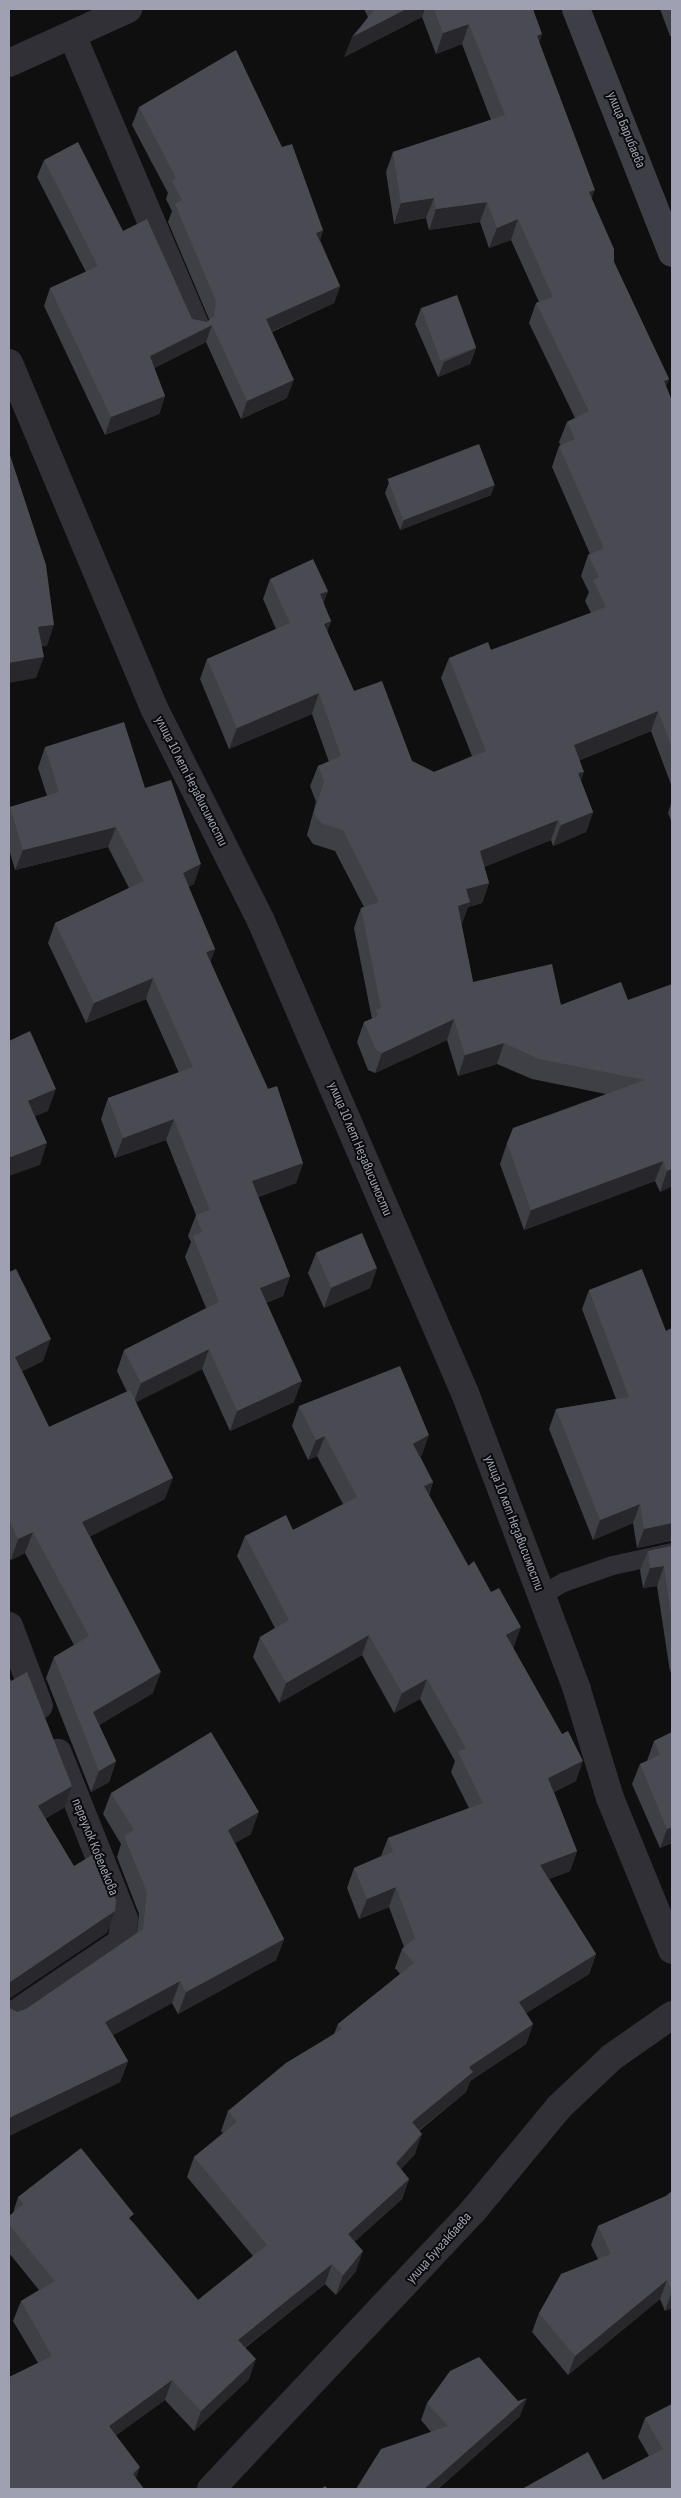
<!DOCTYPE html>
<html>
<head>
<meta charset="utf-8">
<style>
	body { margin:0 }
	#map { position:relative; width:681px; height:2498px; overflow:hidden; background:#0f0f10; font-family:"Sofia Sans Condensed",sans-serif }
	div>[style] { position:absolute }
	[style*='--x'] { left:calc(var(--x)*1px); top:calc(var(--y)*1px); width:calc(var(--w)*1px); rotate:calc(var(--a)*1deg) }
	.lane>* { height:19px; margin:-9.5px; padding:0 9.5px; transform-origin:9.5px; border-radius:9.5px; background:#303036 }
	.street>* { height:28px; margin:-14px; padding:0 14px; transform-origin:14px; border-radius:14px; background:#303036 }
	.secondary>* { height:28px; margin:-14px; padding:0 14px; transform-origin:14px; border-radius:14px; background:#3e3e46 }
	.wall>* { inset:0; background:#3f4046 }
	.shaded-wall>* { inset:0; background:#28282c }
	.building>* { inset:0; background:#4a4b52; transform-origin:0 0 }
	span { translate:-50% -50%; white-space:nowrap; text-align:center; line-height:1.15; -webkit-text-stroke:4px #0a0a0b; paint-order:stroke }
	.street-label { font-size:14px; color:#9fa1b2 }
	.frame { position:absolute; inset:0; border:10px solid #9fa1b2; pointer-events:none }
</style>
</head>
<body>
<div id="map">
	<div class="lane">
		<i style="--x:541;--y:1595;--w:26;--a:-31"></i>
		<i style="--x:563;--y:1582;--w:52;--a:-19.1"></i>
		<i style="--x:612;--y:1565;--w:61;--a:-12.2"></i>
	</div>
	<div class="street">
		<i style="--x:72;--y:35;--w:315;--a:67"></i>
		<i style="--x:9;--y:63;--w:131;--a:-24.4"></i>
		<i style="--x:9;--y:363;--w:376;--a:67.2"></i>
		<i style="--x:155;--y:710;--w:236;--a:63.3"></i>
		<i style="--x:261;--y:921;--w:514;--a:66.63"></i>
		<i style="--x:465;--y:1393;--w:317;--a:69.3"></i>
		<i style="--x:577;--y:1690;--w:113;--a:73"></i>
		<i style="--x:610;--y:1798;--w:164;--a:67.8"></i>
		<i style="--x:9;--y:1626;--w:85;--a:69.4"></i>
		<i style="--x:9;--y:2018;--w:136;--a:-33.9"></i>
		<i style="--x:122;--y:1942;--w:23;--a:-85"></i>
		<i style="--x:124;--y:1919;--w:179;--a:-111.7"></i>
		<i style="--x:211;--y:2489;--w:382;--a:-46.7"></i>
		<i style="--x:473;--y:2211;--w:135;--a:-50.4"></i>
		<i style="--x:559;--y:2107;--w:73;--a:-43.3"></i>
		<i style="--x:612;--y:2057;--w:73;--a:-35"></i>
	</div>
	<div class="secondary">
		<i style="--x:576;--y:9;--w:262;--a:68.5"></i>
	</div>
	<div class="wall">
		<i style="clip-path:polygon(364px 9px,533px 9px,539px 42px,591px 199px,614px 262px,669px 379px,666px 386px,672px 401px,672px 787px,651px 731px,580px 760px,581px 781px,593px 812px,586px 832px,553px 846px,551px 840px,484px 867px,489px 883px,482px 903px,468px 907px,462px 923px,461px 923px,473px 982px,561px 1005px,621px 982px,672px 1186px,660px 1192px,655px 1181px,524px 1230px,500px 1164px,507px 1143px,606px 1094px,532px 1079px,497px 1064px,458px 1076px,447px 1040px,375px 1073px,368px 1070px,357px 1042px,364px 1022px,372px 1019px,354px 928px,361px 908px,364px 907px,335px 851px,313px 844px,307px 835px,316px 802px,310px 786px,318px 766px,329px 762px,312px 714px,229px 749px,200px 679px,207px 659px,276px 629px,263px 599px,270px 579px,328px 591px,323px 603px,331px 621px,327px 631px,354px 691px,412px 761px,434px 772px,472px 756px,441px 678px,449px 658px,491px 650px,591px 613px,585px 601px,589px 592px,581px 576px,588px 555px,590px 554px,552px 467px,559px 446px,561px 446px,559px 442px,567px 422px,575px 418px,529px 323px,536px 303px,539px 302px,511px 240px,489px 248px,480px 222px,429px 230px,426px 218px,394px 224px,386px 172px,393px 152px,491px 120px,462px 44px,436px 54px,422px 17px,344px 57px,368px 17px)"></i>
		<i style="clip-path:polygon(660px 9px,672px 9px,672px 36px,670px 36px)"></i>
		<i style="clip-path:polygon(139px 107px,282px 147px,323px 230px,320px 240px,340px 286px,334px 303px,272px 332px,287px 398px,241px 419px,206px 342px,154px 368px,165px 396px,159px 414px,105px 435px,44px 306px,50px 288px,86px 272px,37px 177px,44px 160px,123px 231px,192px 319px,207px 322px,209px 320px,209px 319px,168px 222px,172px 211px,166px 199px,168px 193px,132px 125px)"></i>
		<i style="clip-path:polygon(421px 308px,476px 348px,470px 364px,438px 377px,415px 324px)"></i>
		<i style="clip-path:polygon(389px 482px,491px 495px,400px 530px,385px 493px)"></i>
		<i style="clip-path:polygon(45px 747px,145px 788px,194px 884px,188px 887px,215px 949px,210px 961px,268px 1089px,303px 1163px,296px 1183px,258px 1197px,290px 1276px,283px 1296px,266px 1303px,294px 1402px,230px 1431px,202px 1369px,136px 1402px,165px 1499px,90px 1536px,153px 1693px,99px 1725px,116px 1761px,109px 1782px,91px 1792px,46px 1678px,54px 1657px,74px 1645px,25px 1553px,11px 1560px,9px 1557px,9px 1272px,43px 1361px,22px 1371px,49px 1427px,127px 1392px,117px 1371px,124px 1350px,206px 1308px,185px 1257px,191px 1242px,188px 1236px,196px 1215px,166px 1140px,115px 1158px,101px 1119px,108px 1098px,179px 1073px,146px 999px,86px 1023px,48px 943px,55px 923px,129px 888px,108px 847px,15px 870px,9px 849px,9px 809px,10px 807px,47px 796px,38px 768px)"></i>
		<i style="clip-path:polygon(672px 801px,672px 823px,668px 813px)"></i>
		<i style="clip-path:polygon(316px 1253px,377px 1268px,370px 1288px,324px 1308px,308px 1273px)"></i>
		<i style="clip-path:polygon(589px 1290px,666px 1331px,672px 1328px,672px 1542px,670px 1541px,637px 1548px,633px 1523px,593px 1540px,549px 1429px,556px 1409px,616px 1399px,582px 1309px)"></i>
		<i style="clip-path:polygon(299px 1406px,422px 1455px,420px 1456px,433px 1482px,429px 1495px,514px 1647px,513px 1648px,576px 1781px,554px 1792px,577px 1851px,570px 1871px,549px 1879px,596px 1954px,589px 1974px,526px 2013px,533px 2024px,526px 2044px,470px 2081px,466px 2092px,419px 2131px,415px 2154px,401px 2169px,409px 2179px,402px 2199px,354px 2242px,356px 2271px,336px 2295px,325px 2284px,245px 2348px,249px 2379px,194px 2431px,165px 2400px,116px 2435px,136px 2479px,38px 2363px,13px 2321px,21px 2301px,39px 2290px,9px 2253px,9px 2216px,13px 2213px,18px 2197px,132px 2221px,198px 2300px,253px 2256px,187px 2177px,194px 2157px,223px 2133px,221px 2131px,228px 2111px,334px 2034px,338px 2024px,400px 1974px,395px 1968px,402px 1949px,404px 1947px,389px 1907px,359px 1919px,347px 1888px,354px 1868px,381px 1856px,388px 1838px,469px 1808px,451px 1772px,455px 1761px,420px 1699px,394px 1713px,362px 1655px,279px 1703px,253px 1657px,260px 1637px,275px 1628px,237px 1556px,245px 1536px,293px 1530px,343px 1504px,317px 1456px,308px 1460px,292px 1426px)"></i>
		<i style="clip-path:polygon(672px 1546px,672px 1672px,670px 1672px,657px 1586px,643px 1588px,640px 1570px,648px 1551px)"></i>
		<i style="clip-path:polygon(672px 1732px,672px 1843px,660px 1848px,632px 1784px,640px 1764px,647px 1761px,654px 1741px)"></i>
		<i style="clip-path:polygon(111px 1793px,251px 1834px,235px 1843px,284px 1939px,276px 1960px,178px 2014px,172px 2003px,113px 2035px,128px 2061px,120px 2082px,9px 2136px,9px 2008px,17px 2012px,26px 2009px,137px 1933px,139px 1914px,117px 1857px,121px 1844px,103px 1814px)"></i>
		<i style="clip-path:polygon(672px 2191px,672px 2308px,665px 2311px,660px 2299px,568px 2375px,532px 2332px,539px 2313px,598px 2259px,591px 2245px,598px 2226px,666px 2196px)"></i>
		<i style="clip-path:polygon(427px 2403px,520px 2416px,438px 2489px,356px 2489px,431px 2432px,421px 2420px)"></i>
		<i style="clip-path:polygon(672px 2404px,672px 2489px,603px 2480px,649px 2456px,638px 2437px,645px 2418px)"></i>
	</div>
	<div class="shaded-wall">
		<i style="clip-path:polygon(406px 9px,425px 9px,422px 17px,344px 57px,352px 37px)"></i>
		<i style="clip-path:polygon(469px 24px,462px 44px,436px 54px,443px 33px)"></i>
		<i style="clip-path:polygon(542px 34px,535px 55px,537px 36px)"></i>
		<i style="clip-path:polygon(595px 190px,587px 210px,589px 192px)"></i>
		<i style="clip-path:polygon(434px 198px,426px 218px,394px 224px,401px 203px)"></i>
		<i style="clip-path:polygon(487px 202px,480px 222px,429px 230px,436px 209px)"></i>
		<i style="clip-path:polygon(518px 219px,511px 240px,489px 248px,497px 228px)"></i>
		<i style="clip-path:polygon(323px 230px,317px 248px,316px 233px)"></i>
		<i style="clip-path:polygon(340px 286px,334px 303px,259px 337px,266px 319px)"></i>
		<i style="clip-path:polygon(212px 325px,206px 342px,143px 374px,150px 356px)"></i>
		<i style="clip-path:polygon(476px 348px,470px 364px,438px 377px,444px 362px)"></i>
		<i style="clip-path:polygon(669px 379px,661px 399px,664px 381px)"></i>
		<i style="clip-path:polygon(294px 380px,287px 398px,241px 419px,247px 401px)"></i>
		<i style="clip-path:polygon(165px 396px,159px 414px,105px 435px,111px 417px)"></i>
		<i style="clip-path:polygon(495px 485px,491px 495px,400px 530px,404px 519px)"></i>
		<i style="clip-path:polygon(328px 591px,320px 611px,320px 594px)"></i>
		<i style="clip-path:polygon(331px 621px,324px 641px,324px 624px)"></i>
		<i style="clip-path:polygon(54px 625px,47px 646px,30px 648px,38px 627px)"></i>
		<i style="clip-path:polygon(44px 657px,36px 678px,9px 683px,9px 663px)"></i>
		<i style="clip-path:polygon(319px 693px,312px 714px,229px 749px,237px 728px)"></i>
		<i style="clip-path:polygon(658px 711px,651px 731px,566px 766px,574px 745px)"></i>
		<i style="clip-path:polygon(584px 772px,577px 792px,578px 773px)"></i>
		<i style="clip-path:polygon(593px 812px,586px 832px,553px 846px,561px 825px)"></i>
		<i style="clip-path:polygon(558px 820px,551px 840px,472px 872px,480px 851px)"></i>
		<i style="clip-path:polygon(116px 827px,108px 847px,15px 870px,23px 850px)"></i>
		<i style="clip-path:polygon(201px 864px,194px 884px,175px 894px,183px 873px)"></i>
		<i style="clip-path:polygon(489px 883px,482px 903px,468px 907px,462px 923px,451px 926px,458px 906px,466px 889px)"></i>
		<i style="clip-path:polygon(215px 949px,208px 969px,206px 952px)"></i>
		<i style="clip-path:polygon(153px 978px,146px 999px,86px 1023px,94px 1003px)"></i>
		<i style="clip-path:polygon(454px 1019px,447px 1040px,375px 1073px,382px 1053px)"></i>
		<i style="clip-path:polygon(504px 1043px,497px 1064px,458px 1076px,465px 1055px)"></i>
		<i style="clip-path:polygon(56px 1089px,48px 1111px,20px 1123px,28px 1101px)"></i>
		<i style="clip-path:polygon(174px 1119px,166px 1140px,115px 1158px,123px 1138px)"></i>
		<i style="clip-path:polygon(47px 1143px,40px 1165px,9px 1176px,9px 1158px)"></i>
		<i style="clip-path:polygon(663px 1161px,655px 1181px,524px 1230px,531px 1210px)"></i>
		<i style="clip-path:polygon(303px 1163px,296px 1183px,245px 1201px,252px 1181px)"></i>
		<i style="clip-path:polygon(672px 1169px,672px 1186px,660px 1192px,667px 1171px)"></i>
		<i style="clip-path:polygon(377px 1268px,370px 1288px,324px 1308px,331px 1288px)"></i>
		<i style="clip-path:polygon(290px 1276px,283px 1296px,252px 1308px,260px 1288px)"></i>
		<i style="clip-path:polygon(51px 1339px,43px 1361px,9px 1378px,15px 1357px)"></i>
		<i style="clip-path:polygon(209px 1349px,202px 1369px,133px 1404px,141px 1383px)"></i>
		<i style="clip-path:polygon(302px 1381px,294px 1402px,230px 1431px,237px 1411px)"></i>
		<i style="clip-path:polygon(429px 1435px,422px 1455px,406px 1463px,413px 1444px)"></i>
		<i style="clip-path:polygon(325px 1436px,317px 1456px,308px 1460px,316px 1440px)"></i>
		<i style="clip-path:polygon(173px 1478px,165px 1499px,75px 1544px,82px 1522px)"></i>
		<i style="clip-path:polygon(433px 1482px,426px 1501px,424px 1486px)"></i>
		<i style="clip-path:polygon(640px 1504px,633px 1523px,593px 1540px,600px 1520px)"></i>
		<i style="clip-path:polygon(672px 1523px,672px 1535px,670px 1541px,637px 1548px,644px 1529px)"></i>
		<i style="clip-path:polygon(33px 1532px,25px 1553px,11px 1560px,18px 1539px)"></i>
		<i style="clip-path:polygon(664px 1566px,657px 1586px,643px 1588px,650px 1568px)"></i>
		<i style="clip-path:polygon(521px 1627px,514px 1647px,499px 1655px,506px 1635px)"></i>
		<i style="clip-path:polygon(369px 1635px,362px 1655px,279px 1703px,286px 1683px)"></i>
		<i style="clip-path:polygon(672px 1665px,672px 1672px,670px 1672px)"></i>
		<i style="clip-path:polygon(161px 1672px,153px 1693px,85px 1733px,93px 1712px)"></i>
		<i style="clip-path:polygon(427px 1679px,420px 1699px,394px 1713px,402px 1693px)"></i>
		<i style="clip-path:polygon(116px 1761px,109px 1782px,91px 1792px,99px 1771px)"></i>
		<i style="clip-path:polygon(583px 1761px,576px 1781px,541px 1798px,548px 1778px)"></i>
		<i style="clip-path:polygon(72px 1786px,64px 1808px,30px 1828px,38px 1806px)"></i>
		<i style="clip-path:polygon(259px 1812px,251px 1834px,220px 1852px,228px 1830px)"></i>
		<i style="clip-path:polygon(672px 1827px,672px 1843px,660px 1848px,667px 1829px)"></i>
		<i style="clip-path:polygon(577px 1851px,570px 1871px,533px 1885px,540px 1865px)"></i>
		<i style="clip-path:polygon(396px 1887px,389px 1907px,359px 1919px,367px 1899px)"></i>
		<i style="clip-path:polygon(115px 1911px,107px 1933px,9px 1999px,9px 1983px)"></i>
		<i style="clip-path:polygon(284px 1939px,276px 1960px,178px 2014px,186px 1992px)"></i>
		<i style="clip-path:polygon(596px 1954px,589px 1974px,512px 2022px,519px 2002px)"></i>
		<i style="clip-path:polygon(180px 1981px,172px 2003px,97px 2044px,105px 2022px)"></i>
		<i style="clip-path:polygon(533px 2024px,526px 2044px,470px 2081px,466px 2092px,404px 2142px,412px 2122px,469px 2067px)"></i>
		<i style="clip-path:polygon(128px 2061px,120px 2082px,9px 2136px,9px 2118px)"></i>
		<i style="clip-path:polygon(422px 2134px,415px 2154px,388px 2183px,396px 2163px)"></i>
		<i style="clip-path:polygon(409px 2179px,402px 2199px,340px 2254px,348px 2234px)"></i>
		<i style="clip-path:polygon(363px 2251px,356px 2271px,336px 2295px,343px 2275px)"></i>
		<i style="clip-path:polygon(332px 2264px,325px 2284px,230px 2359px,238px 2340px)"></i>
		<i style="clip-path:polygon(667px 2280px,660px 2299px,568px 2375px,575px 2356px)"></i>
		<i style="clip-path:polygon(672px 2291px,672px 2308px,665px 2311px)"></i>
		<i style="clip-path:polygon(256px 2359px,249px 2379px,194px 2431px,201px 2411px)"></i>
		<i style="clip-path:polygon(172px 2380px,165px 2400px,102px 2446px,109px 2426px)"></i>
		<i style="clip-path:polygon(527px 2398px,520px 2416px,438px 2489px,424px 2489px)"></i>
		<i style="clip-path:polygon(140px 2467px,133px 2487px,133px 2474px)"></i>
	</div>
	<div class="building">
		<i style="clip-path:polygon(375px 9px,406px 9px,352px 37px)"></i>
		<i style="clip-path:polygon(434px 9px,533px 9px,542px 34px,537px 36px,595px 190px,589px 192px,614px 249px,614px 262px,669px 379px,664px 381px,672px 401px,672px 747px,658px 711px,574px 745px,584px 772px,578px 773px,593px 812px,561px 825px,558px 820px,480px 851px,489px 883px,466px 889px,470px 902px,458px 906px,473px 982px,552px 964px,561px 1005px,621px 982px,628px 1000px,672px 984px,672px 1169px,667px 1171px,663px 1161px,531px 1210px,507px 1143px,513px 1128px,645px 1080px,539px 1059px,504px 1043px,465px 1055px,454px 1019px,382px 1053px,376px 1050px,364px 1022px,378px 1016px,376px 1010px,381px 1008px,361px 908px,379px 902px,343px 830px,321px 823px,314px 814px,324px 781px,318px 766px,341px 756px,319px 693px,237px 728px,207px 659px,290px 623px,270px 579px,313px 559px,328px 591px,320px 594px,331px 621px,324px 624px,354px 691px,382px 681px,412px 761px,434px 772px,486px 751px,449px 658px,488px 642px,491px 650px,606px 607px,593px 580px,599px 577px,588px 555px,604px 548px,559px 446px,575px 439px,567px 422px,589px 411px,536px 303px,553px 297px,518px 219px,497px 228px,487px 202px,436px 209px,434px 198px,401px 203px,393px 152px,505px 115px,469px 24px,443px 33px)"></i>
		<i style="clip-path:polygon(236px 50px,282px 147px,292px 144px,323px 230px,316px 233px,340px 286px,266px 319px,294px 380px,247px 401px,212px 325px,150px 356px,165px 396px,111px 417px,50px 288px,98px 266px,44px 160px,78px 142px,123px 231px,147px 219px,192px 319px,207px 322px,214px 316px,216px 301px,175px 204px,182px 200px,172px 181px,176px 178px,139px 107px)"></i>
		<i style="left:457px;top:295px;width:56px;height:38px;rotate:70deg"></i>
		<i style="left:479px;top:444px;width:44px;height:98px;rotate:69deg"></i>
		<i style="clip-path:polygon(9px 452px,46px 565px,54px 625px,38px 627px,44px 657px,9px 663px)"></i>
		<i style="clip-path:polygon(124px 722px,145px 788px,171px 780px,201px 864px,183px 873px,215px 949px,206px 952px,268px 1089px,277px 1086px,303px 1163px,252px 1181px,290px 1276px,260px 1288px,302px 1381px,237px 1411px,209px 1349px,141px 1383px,124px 1350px,219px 1302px,193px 1236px,202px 1232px,196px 1215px,210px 1210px,174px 1119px,123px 1138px,108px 1098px,193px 1067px,153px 978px,94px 1003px,55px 923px,144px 881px,116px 827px,23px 850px,10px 807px,59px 792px,45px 747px)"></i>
		<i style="clip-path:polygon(30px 1031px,56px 1089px,28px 1101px,47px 1143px,9px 1158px,9px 1041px)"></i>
		<i style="left:362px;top:1233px;width:38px;height:50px;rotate:67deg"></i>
		<i style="clip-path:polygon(16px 1269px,51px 1339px,15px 1357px,49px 1427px,130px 1390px,173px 1478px,82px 1522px,161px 1672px,93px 1712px,116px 1761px,99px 1771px,54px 1657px,89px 1636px,33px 1532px,18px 1539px,9px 1520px,9px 1272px)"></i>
		<i style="clip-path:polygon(642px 1269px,666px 1331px,672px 1328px,672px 1523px,644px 1529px,640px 1504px,600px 1520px,556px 1409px,629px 1397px,589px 1290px)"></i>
		<i style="clip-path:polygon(400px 1366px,429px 1435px,413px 1444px,433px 1482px,424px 1486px,468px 1566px,474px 1561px,491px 1592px,499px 1588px,521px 1627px,506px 1635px,562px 1734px,568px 1731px,583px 1761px,548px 1778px,577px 1851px,540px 1865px,596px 1954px,519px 2002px,533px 2024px,469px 2067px,473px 2072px,412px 2122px,422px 2134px,396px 2163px,409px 2179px,348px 2234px,363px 2251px,343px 2275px,332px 2264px,238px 2340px,256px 2359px,201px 2411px,172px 2380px,109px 2426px,140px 2467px,133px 2474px,144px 2489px,9px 2489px,9px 2377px,52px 2356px,21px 2301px,55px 2281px,9px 2225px,9px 2216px,24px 2204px,18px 2197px,81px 2148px,134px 2214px,129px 2218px,198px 2300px,267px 2245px,194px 2157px,237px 2122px,228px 2111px,286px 2063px,342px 2029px,338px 2024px,414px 1963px,402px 1949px,415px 1938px,396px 1887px,367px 1899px,354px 1868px,393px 1852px,388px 1838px,483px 1803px,458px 1752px,466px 1748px,427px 1679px,402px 1693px,369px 1635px,286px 1683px,260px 1637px,289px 1620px,245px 1536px,286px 1515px,293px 1530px,357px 1497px,325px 1436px,316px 1440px,299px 1406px)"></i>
		<i style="clip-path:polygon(672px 1546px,672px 1621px,664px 1566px,650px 1568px,648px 1551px)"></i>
		<i style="clip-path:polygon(27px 1672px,72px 1786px,38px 1806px,74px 1866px,97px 1852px,116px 1900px,115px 1911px,9px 1983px,9px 1676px,11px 1681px)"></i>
		<i style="clip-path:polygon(211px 1732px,259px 1812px,228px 1830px,284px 1939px,186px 1992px,180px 1981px,105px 2022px,128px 2061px,9px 2118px,9px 2008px,17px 2012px,26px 2009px,143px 1929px,147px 1892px,124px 1836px,134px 1830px,111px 1793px)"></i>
		<i style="clip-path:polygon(672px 1732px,672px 1827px,667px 1829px,640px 1764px,660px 1755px,654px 1741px)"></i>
		<i style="clip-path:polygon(672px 2191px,672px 2291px,667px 2280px,575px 2356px,539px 2313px,561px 2274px,611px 2254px,598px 2226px,666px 2196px)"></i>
		<i style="clip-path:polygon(479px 2357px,518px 2401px,527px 2398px,424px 2489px,356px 2489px,381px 2449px,448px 2426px,427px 2403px,450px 2371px)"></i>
		<i style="clip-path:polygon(672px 2404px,672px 2489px,522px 2489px,588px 2452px,603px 2480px,663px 2449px,645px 2418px)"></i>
		<i style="clip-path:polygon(325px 2486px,328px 2489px,321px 2489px)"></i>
	</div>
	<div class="street-label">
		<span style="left:626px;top:130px;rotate:68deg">улица Барибаева</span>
		<span style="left:191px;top:781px;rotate:63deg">улица 10 лет Независимости</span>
		<span style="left:360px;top:1149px;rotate:67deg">улица 10 лет Независимости</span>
		<span style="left:514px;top:1523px;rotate:69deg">улица 10 лет Независимости</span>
		<span style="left:95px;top:1847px;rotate:68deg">переулок Кобелекова</span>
		<span style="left:439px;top:2248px;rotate:-48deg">улица Булгакбаева</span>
	</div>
	<div class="frame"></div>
</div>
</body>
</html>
